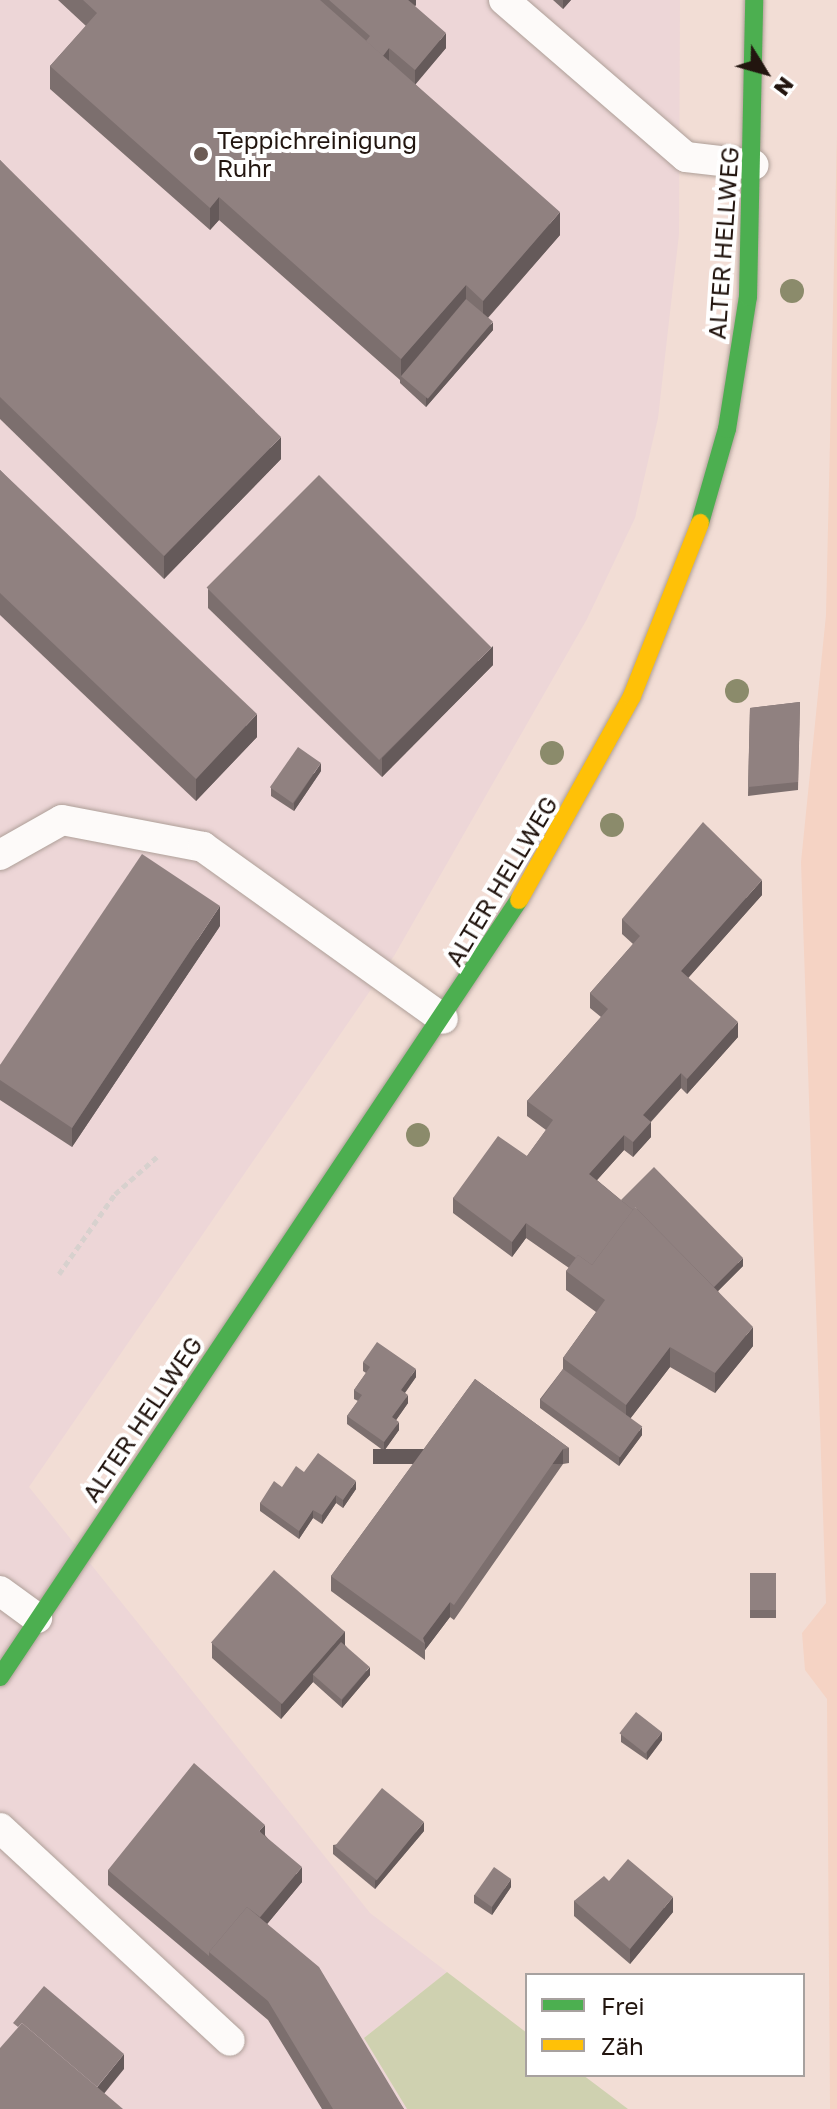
<!DOCTYPE html>
<html>
<head>
<meta charset="utf-8">
<style>
	body { margin:0 }
	#map { position:relative; width:837px; height:2109px; overflow:hidden; background:#f2ddd5; font-family:"Golos Text",sans-serif }
	div>[style] { position:absolute }
	[style*='--x'] { left:calc(var(--x)*1px); top:calc(var(--y)*1px); width:calc(var(--w)*1px); rotate:calc(var(--a)*1deg) }
	.built>* { inset:0; background:#f5d3c4 }
	.industrial>* { inset:0; background:#edd6d7 }
	.green>* { inset:0; background:#cfd1b0 }
	.path>* { height:5px; margin-top:-2.5px; transform-origin:0; background:repeating-linear-gradient(90deg,#d8d1ce 0 6px,transparent 0 10px) }
	.roads { filter:drop-shadow(0 0 2px #ae9f98) drop-shadow(0 0 2px #ae9f98) }
	.lane>* { height:30px; margin:-15px; padding:0 15px; transform-origin:15px; border-radius:15px; background:#fdfaf9 }
	.fast>* { height:18px; margin:-9px; padding:0 9px; transform-origin:9px; border-radius:9px; background:#4caf50 }
	.slow>* { height:18px; margin:-9px; padding:0 9px; transform-origin:9px; border-radius:9px; background:#ffc107 }
	.trees>* { width:24px; height:24px; margin:-12px; border-radius:50%; background:#8b8b6b }
	.wall>* { inset:0; background:#7c6f6e; transform-origin:0 0 }
	.shaded-wall>* { inset:0; background:#655a5a; transform-origin:0 0 }
	.building>* { inset:0; background:#908180; transform-origin:0 0 }
	.dots>* { width:22px; height:22px; translate:-50% -50%; box-sizing:border-box; border:4px solid #fff; border-radius:50% }
	span { translate:-50% -50%; white-space:nowrap; text-align:center; line-height:1.15; -webkit-text-stroke:8px #fff; paint-order:stroke }
	.poi-label { font-size:24px; color:#22150f }
	.left { translate:0 -50%; text-align:left }
	.street-label { font-size:24px; color:#22150f }
	.legend { position:absolute; left:525px; top:1973px; width:280px; height:104px; box-sizing:border-box; background:#fff; border:2px solid #a7a19f; margin:0; padding:10px 14px; list-style:none; font-size:24px; color:#22150f }
	.legend li { display:flex; align-items:center; gap:16px; height:40px }
	.legend b { width:40px; border:2px solid #a7a19f }
	.north { position:absolute; left:725px; top:32px; width:80px; height:80px; -webkit-text-stroke:6px #fff; paint-order:stroke; rotate:127deg; font-size:22px; font-weight:700; line-height:32px; text-align:center; color:#22150f }
	.north::after { content:''; display:block; margin:auto; width:28px; height:36px; background:#22150f; clip-path:polygon(50% 0,100% 100%,50% 72%,0 100%) }
</style>
</head>
<body>
<div id="map">
	<div class="built">
		<i style="clip-path:polygon(837px 133px,837px 2109px,830px 2109px,827px 1699px,805px 1670px,802px 1633px,826px 1603px,801px 862px,826px 615px)"></i>
	</div>
	<div class="industrial">
		<i style="clip-path:polygon(0 0,680px 0,679px 234px,658px 418px,635px 518px,587px 619px,394px 956px,29px 1487px,370px 1913px,447px 1972px,364px 2038px,407px 2109px,0 2109px)"></i>
	</div>
	<div class="green">
		<i style="clip-path:polygon(447px 1972px,527px 2033px,527px 2075px,583px 2075px,628px 2109px,407px 2109px,364px 2038px)"></i>
	</div>
	<div class="path">
		<i style="--x:59;--y:1274;--w:98;--a:-55"></i>
		<i style="--x:115;--y:1194;--w:59;--a:-41.6"></i>
	</div>
	<div class="roads">
		<div class="lane">
			<i style="--x:504;--y:0;--w:240;--a:40.8"></i>
			<i style="--x:686;--y:157;--w:68;--a:6.7"></i>
			<i style="--x:0;--y:855;--w:71;--a:-29.4"></i>
			<i style="--x:62;--y:820;--w:144;--a:10.8"></i>
			<i style="--x:203;--y:847;--w:295;--a:35.6"></i>
			<i style="--x:0;--y:1591;--w:46;--a:36.1"></i>
			<i style="--x:0;--y:1828;--w:313;--a:42.8"></i>
		</div>
		<div class="fast">
			<i style="--x:700;--y:523;--w:98;--a:-74"></i>
			<i style="--x:727;--y:429;--w:134;--a:-81"></i>
			<i style="--x:748;--y:297;--w:297;--a:-88.8"></i>
			<i style="--x:0;--y:1677;--w:934;--a:-56.26"></i>
		</div>
		<div class="slow">
			<i style="--x:519;--y:900;--w:233;--a:-61"></i>
			<i style="--x:632;--y:696;--w:186;--a:-68.5"></i>
		</div>
	</div>
	<div class="trees">
		<i style="left:792px;top:291px"></i>
		<i style="left:737px;top:691px"></i>
		<i style="left:552px;top:753px"></i>
		<i style="left:612px;top:825px"></i>
		<i style="left:418px;top:1135px"></i>
	</div>
	<div class="wall">
		<i style="clip-path:polygon(58px 0,416px 0,415px 7px,446px 48px,415px 84px,560px 235px,488px 318px,493px 330px,426px 407px,400px 383px,400px 380px,219px 220px,210px 230px,50px 89px,50px 66px,86px 26px)"></i>
		<i style="clip-path:polygon(553px 0,571px 0,563px 9px)"></i>
		<i style="clip-path:polygon(0 160px,281px 459px,164px 579px,0 419px)"></i>
		<i style="clip-path:polygon(0 470px,257px 737px,196px 801px,0 615px)"></i>
		<i style="clip-path:polygon(208px 589px,493px 665px,382px 777px,208px 608px)"></i>
		<i style="clip-path:polygon(800px 702px,798px 790px,748px 796px,750px 708px)"></i>
		<i style="clip-path:polygon(321px 771px,294px 811px,271px 796px,271px 788px)"></i>
		<i style="clip-path:polygon(762px 895px,688px 978px,738px 1037px,687px 1094px,681px 1088px,651px 1122px,651px 1137px,633px 1157px,624px 1150px,597px 1180px,621px 1200px,743px 1266px,718px 1291px,753px 1346px,715px 1393px,670px 1367px,630px 1419px,642px 1435px,619px 1466px,540px 1408px,540px 1399px,563px 1369px,563px 1358px,596px 1312px,566px 1290px,566px 1271px,569px 1268px,526px 1238px,512px 1257px,453px 1213px,453px 1198px,527px 1156px,546px 1130px,527px 1116px,527px 1101px,601px 1017px,590px 1008px,590px 993px,633px 944px,622px 934px,622px 919px)"></i>
		<i style="clip-path:polygon(220px 926px,72px 1147px,0 1100px,0 1065px)"></i>
		<i style="clip-path:polygon(363px 1362px,416px 1377px,405px 1393px,408px 1403px,396px 1420px,399px 1430px,384px 1451px,347px 1424px,347px 1416px,358px 1401px,354px 1399px,354px 1390px,366px 1373px,363px 1371px)"></i>
		<i style="clip-path:polygon(475px 1379px,569px 1448px,569px 1463px,563px 1464px,454px 1620px,450px 1617px,425px 1650px,425px 1660px,331px 1591px,331px 1576px)"></i>
		<i style="clip-path:polygon(304px 1472px,356px 1489px,343px 1508px,336px 1503px,322px 1524px,313px 1518px,299px 1539px,260px 1511px,260px 1503px)"></i>
		<i style="left:750px;top:1573px;width:26px;height:45px"></i>
		<i style="clip-path:polygon(212px 1643px,345px 1645px,370px 1675px,342px 1708px,313px 1682px,281px 1719px,212px 1658px)"></i>
		<i style="clip-path:polygon(621px 1734px,662px 1740px,647px 1760px,621px 1742px)"></i>
		<i style="clip-path:polygon(424px 1831px,375px 1889px,333px 1854px,333px 1845px)"></i>
		<i style="clip-path:polygon(265px 1835px,302px 1882px,267px 1924px,404px 2109px,322px 2109px,268px 2020px,108px 1885px,108px 1870px)"></i>
		<i style="clip-path:polygon(609px 1881px,673px 1912px,630px 1964px,574px 1916px,574px 1901px)"></i>
		<i style="clip-path:polygon(511px 1887px,492px 1915px,474px 1903px,474px 1895px)"></i>
	</div>
	<div class="shaded-wall">
		<i style="clip-path:polygon(408px 0,416px 0,416px 6px)"></i>
		<i style="clip-path:polygon(563px 0,571px 0,563px 9px)"></i>
		<i style="clip-path:polygon(446px 33px,446px 48px,415px 85px,415px 70px)"></i>
		<i style="clip-path:polygon(389px 48px,389px 63px,378px 61px)"></i>
		<i style="clip-path:polygon(219px 197px,219px 220px,210px 230px,210px 208px)"></i>
		<i style="clip-path:polygon(560px 212px,560px 235px,483px 323px,483px 301px)"></i>
		<i style="clip-path:polygon(466px 285px,466px 307px,401px 376px,401px 359px)"></i>
		<i style="clip-path:polygon(493px 322px,493px 330px,426px 407px,426px 398px)"></i>
		<i style="clip-path:polygon(281px 437px,281px 459px,164px 579px,164px 556px)"></i>
		<i style="clip-path:polygon(493px 646px,493px 665px,382px 777px,382px 758px)"></i>
		<i style="clip-path:polygon(257px 714px,257px 737px,196px 801px,196px 779px)"></i>
		<i style="clip-path:polygon(321px 763px,321px 771px,294px 811px,294px 803px)"></i>
		<i style="clip-path:polygon(762px 880px,762px 895px,681px 986px,681px 971px)"></i>
		<i style="clip-path:polygon(220px 906px,220px 926px,72px 1147px,72px 1128px)"></i>
		<i style="clip-path:polygon(738px 1022px,738px 1037px,687px 1094px,687px 1079px)"></i>
		<i style="clip-path:polygon(681px 1073px,681px 1088px,643px 1130px,643px 1115px)"></i>
		<i style="clip-path:polygon(651px 1122px,651px 1137px,633px 1157px,633px 1142px)"></i>
		<i style="clip-path:polygon(624px 1135px,624px 1150px,589px 1189px,589px 1174px)"></i>
		<i style="clip-path:polygon(526px 1223px,526px 1238px,512px 1257px,512px 1242px)"></i>
		<i style="clip-path:polygon(743px 1258px,743px 1266px,708px 1301px,708px 1293px)"></i>
		<i style="clip-path:polygon(753px 1327px,753px 1346px,715px 1393px,715px 1373px)"></i>
		<i style="clip-path:polygon(670px 1347px,670px 1367px,626px 1424px,626px 1405px)"></i>
		<i style="clip-path:polygon(416px 1369px,416px 1377px,401px 1398px,401px 1390px)"></i>
		<i style="clip-path:polygon(408px 1395px,408px 1403px,392px 1426px,392px 1417px)"></i>
		<i style="clip-path:polygon(399px 1422px,399px 1430px,384px 1451px,384px 1442px)"></i>
		<i style="clip-path:polygon(642px 1427px,642px 1435px,619px 1466px,619px 1458px)"></i>
		<i style="left:563px;top:1449px;width:15px;height:190px;rotate:90deg"></i>
		<i style="clip-path:polygon(356px 1481px,356px 1489px,343px 1508px,343px 1500px)"></i>
		<i style="clip-path:polygon(336px 1495px,336px 1503px,322px 1524px,322px 1515px)"></i>
		<i style="clip-path:polygon(313px 1510px,313px 1518px,299px 1539px,299px 1531px)"></i>
		<i style="clip-path:polygon(450px 1602px,450px 1617px,425px 1650px,425px 1644px,423px 1638px)"></i>
		<i style="clip-path:polygon(345px 1631px,345px 1646px,313px 1674px,313px 1682px,281px 1719px,281px 1704px)"></i>
		<i style="clip-path:polygon(370px 1667px,370px 1675px,342px 1708px,342px 1700px)"></i>
		<i style="clip-path:polygon(662px 1732px,662px 1740px,647px 1760px,647px 1752px)"></i>
		<i style="clip-path:polygon(424px 1822px,424px 1831px,375px 1889px,375px 1881px)"></i>
		<i style="clip-path:polygon(265px 1825px,265px 1840px,259px 1831px)"></i>
		<i style="clip-path:polygon(302px 1867px,302px 1882px,258px 1935px,258px 1920px)"></i>
		<i style="clip-path:polygon(511px 1879px,511px 1887px,492px 1915px,492px 1907px)"></i>
		<i style="clip-path:polygon(673px 1897px,673px 1912px,630px 1964px,630px 1949px)"></i>
		<i style="clip-path:polygon(124px 2054px,124px 2069px,94px 2106px,94px 2091px)"></i>
	</div>
	<div class="building">
		<i style="clip-path:polygon(83px 0,320px 0,560px 212px,483px 301px,466px 285px,401px 359px,219px 197px,210px 208px,50px 66px,97px 13px)"></i>
		<i style="clip-path:polygon(329px 0,408px 0,446px 33px,415px 70px,389px 48px,383px 56px,366px 41px,370px 36px)"></i>
		<i style="clip-path:polygon(0 160px,281px 437px,164px 556px,0 397px)"></i>
		<i style="left:466px;top:299px;width:35px;height:101px;rotate:40deg"></i>
		<i style="clip-path:polygon(0 470px,257px 714px,196px 779px,0 593px)"></i>
		<i style="left:319px;top:475px;width:244px;height:159px;rotate:45deg"></i>
		<i style="clip-path:polygon(800px 702px,798px 782px,748px 787px,750px 708px)"></i>
		<i style="left:298px;top:747px;width:28px;height:49px;rotate:35deg"></i>
		<i style="clip-path:polygon(703px 822px,762px 880px,681px 971px,738px 1022px,687px 1079px,681px 1073px,643px 1115px,651px 1122px,633px 1142px,624px 1135px,589px 1174px,633px 1210px,592px 1265px,578px 1255px,576px 1258px,526px 1223px,512px 1242px,453px 1198px,498px 1136px,527px 1156px,553px 1120px,527px 1101px,608px 1009px,590px 993px,640px 936px,622px 919px)"></i>
		<i style="clip-path:polygon(142px 854px,220px 906px,72px 1128px,0 1080px,0 1065px)"></i>
		<i style="clip-path:polygon(654px 1167px,743px 1258px,714px 1287px,635px 1207px,633px 1210px,621px 1200px)"></i>
		<i style="clip-path:polygon(635px 1207px,753px 1327px,715px 1373px,670px 1347px,626px 1405px,563px 1358px,605px 1300px,566px 1271px,578px 1255px,592px 1265px)"></i>
		<i style="clip-path:polygon(377px 1342px,416px 1369px,401px 1390px,408px 1395px,392px 1417px,399px 1422px,384px 1442px,347px 1416px,362px 1395px,354px 1390px,370px 1367px,363px 1362px)"></i>
		<i style="left:563px;top:1369px;width:98px;height:38px;rotate:36deg"></i>
		<i style="clip-path:polygon(475px 1379px,569px 1448px,563px 1449px,454px 1605px,450px 1602px,423px 1638px,425px 1644px,331px 1576px)"></i>
		<i style="clip-path:polygon(318px 1453px,356px 1481px,343px 1500px,336px 1495px,322px 1515px,313px 1510px,299px 1531px,260px 1503px,274px 1481px,282px 1487px,296px 1466px,304px 1472px)"></i>
		<i style="left:274px;top:1570px;width:94px;height:96px;rotate:41deg"></i>
		<i style="left:750px;top:1573px;width:26px;height:37px"></i>
		<i style="left:341px;top:1642px;width:38px;height:43px;rotate:41deg"></i>
		<i style="left:636px;top:1712px;width:33px;height:27px;rotate:38deg"></i>
		<i style="clip-path:polygon(194px 1763px,265px 1825px,259px 1831px,302px 1867px,260px 1917px,247px 1907px,209px 1952px,209px 1956px,108px 1870px)"></i>
		<i style="left:382px;top:1788px;width:54px;height:75px;rotate:39deg"></i>
		<i style="clip-path:polygon(628px 1859px,673px 1897px,630px 1949px,574px 1901px,604px 1876px,609px 1881px)"></i>
		<i style="left:494px;top:1867px;width:21px;height:34px;rotate:35deg"></i>
		<i style="clip-path:polygon(247px 1907px,319px 1967px,404px 2109px,333px 2109px,268px 2001px,209px 1952px)"></i>
		<i style="clip-path:polygon(44px 1986px,124px 2054px,97px 2087px,22px 2023px,18px 2027px,13px 2023px)"></i>
		<i style="clip-path:polygon(22px 2023px,123px 2109px,0 2109px,0 2048px)"></i>
	</div>
	<div class="dots">
		<i style="left:201px;top:154px;background:#6b5b54"></i>
	</div>
	<div class="poi-label">
		<span class="left" style="left:217px;top:154px">Teppichreinigung<br>Ruhr</span>
	</div>
	<div class="street-label">
		<span style="left:723px;top:243px;rotate:-86deg">ALTER HELLWEG</span>
		<span style="left:501px;top:881px;rotate:-59deg">ALTER HELLWEG</span>
		<span style="left:142px;top:1419px;rotate:-56deg">ALTER HELLWEG</span>
	</div>
	<ul class="legend">
	<li><b style="height:10px;background:#4caf50"></b>Frei</li>
	<li><b style="height:10px;background:#ffc107"></b>Zäh</li>
	</ul>
	<div class="north">N</div>
</div>
</body>
</html>
